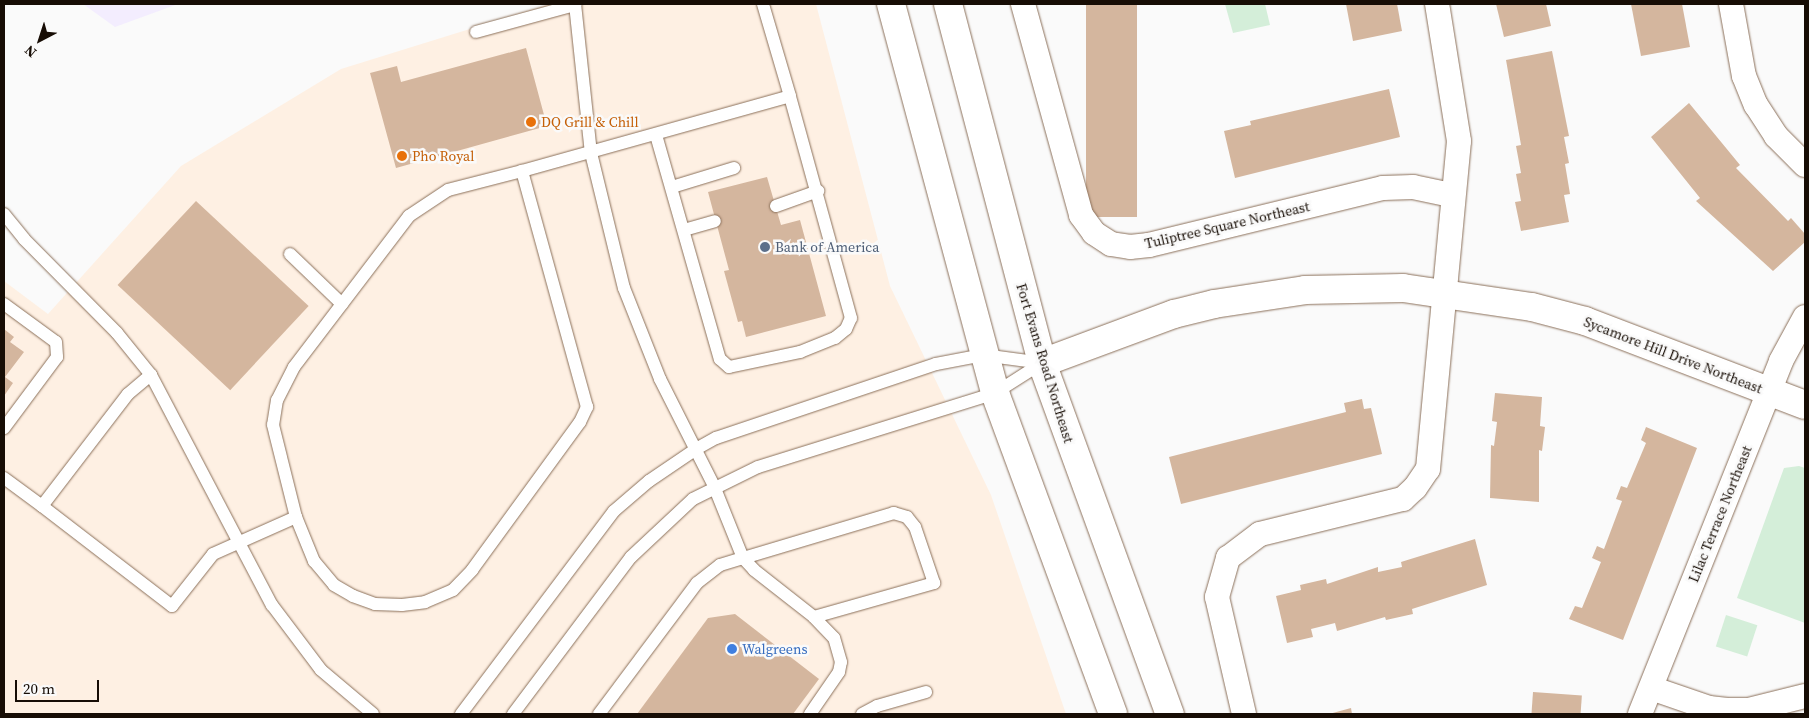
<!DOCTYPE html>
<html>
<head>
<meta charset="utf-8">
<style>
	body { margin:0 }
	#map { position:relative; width:1809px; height:718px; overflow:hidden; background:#fafafa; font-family:"Source Serif 4",serif }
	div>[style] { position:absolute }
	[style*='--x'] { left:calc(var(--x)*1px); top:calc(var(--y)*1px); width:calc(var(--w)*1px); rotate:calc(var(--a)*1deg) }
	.built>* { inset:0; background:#fef0e3 }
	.industrial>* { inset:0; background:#f3edfe }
	.green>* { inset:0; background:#d4eed9; transform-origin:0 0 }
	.building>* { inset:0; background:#d4b69e; transform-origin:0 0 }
	.roads { filter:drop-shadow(0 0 1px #8b705a) drop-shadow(0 0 1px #8b705a) }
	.service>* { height:12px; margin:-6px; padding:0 6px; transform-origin:6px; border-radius:6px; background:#fff }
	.minor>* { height:24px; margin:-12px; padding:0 12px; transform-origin:12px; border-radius:12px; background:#fff }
	.tertiary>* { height:28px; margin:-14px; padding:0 14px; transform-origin:14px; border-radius:14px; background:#fff }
	.secondary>* { height:28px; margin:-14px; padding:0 14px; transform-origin:14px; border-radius:14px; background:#fff }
	.dots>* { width:14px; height:14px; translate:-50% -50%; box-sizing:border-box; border:2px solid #fafafa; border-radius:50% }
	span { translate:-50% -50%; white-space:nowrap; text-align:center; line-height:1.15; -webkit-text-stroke:5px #fafafa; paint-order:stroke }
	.food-label { font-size:14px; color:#c56008 }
	.left { translate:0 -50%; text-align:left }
	.street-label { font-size:14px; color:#170d05 }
	.service-label { font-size:14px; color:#4e5e75 }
	.shop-label { font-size:14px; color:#366cbe }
	.frame { position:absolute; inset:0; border:5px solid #170d05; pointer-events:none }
	.north { position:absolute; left:15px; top:15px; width:50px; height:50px; -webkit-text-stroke:4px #fafafa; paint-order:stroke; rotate:220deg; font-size:14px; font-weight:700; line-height:20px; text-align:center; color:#170d05 }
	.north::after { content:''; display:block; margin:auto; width:18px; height:22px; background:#170d05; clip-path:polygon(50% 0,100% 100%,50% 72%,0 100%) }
	.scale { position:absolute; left:15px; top:680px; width:84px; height:22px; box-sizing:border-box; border:2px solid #170d05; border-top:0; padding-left:6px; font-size:15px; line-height:18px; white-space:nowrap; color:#170d05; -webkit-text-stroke:4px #fafafa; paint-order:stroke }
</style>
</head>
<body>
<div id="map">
	<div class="built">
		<i style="clip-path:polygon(550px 4px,816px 4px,890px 286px,991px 495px,1066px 714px,4px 714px,4px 281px,48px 314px,181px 166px,341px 69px)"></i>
	</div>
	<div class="industrial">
		<i style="clip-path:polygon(83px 4px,178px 4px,115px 27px)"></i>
	</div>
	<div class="green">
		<i style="clip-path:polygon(1225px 4px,1265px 4px,1270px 25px,1233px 33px)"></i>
		<i style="clip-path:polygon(1799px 466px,1805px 468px,1805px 623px,1737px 598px,1784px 468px)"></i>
		<i style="left:1726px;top:615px;width:33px;height:33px;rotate:18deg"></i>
	</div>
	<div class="building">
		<i style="left:1086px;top:4px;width:51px;height:213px"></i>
		<i style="clip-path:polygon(1346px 4px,1397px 4px,1402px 31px,1353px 41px)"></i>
		<i style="clip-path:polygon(1496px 4px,1546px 4px,1551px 26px,1504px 37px)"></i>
		<i style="clip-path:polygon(1631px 4px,1682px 4px,1690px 47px,1641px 56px)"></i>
		<i style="clip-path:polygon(526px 48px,547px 126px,396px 168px,370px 73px,397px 66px,401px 82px)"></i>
		<i style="clip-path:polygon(1552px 51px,1569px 136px,1564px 137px,1569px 163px,1565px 164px,1570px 194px,1564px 195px,1569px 222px,1521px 231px,1515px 202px,1521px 201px,1516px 174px,1521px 173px,1516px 146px,1521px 145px,1506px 60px)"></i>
		<i style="clip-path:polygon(1389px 89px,1400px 137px,1235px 178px,1224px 131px,1251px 125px,1250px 121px)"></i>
		<i style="clip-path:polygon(1689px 103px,1740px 165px,1736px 168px,1788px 221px,1791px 218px,1805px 234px,1805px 242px,1773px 271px,1696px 201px,1700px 198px,1651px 137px)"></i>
		<i style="clip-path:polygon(767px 177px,781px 225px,800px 220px,826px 316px,746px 337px,742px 321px,738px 322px,724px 271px,729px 270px,708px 192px)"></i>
		<i style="left:196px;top:201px;width:154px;height:115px;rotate:43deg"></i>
		<i style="clip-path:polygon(4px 329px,14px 337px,10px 342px,24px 352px,5px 377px,13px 383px,4px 396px)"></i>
		<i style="clip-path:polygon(1495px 393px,1542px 397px,1540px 426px,1545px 427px,1542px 451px,1539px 450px,1539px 502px,1490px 498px,1491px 445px,1494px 446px,1497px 422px,1492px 421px)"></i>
		<i style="clip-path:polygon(1362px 399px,1364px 409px,1371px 408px,1382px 454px,1181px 504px,1169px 457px,1346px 412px,1344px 403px)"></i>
		<i style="clip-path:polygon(1646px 427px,1697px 448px,1623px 640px,1569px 619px,1575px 606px,1582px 608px,1601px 562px,1592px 558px,1597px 546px,1604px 549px,1622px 501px,1616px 499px,1621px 486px,1627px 488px,1646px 443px,1641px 440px)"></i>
		<i style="clip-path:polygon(1475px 539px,1487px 585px,1412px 609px,1413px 614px,1386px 620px,1385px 617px,1337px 631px,1335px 623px,1311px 629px,1313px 637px,1287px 643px,1276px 596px,1301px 590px,1300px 585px,1326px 579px,1327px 584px,1378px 567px,1378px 572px,1402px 567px,1401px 562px)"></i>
		<i style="clip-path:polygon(735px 614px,819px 679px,793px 714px,637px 714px,708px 618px)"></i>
		<i style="left:1533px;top:692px;width:49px;height:22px;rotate:4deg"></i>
		<i style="clip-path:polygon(1351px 708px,1352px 714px,1329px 714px)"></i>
	</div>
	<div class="roads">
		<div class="service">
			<i style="--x:575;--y:4;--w:150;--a:83.9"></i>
			<i style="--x:591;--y:153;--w:139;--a:76.3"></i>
			<i style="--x:624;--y:288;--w:98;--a:68.4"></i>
			<i style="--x:660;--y:379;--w:120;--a:63.2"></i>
			<i style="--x:714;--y:486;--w:78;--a:68.1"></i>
			<i style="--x:743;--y:558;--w:16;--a:47"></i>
			<i style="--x:754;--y:570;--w:76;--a:38.1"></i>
			<i style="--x:814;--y:617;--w:125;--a:-15.8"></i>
			<i style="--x:934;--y:583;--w:59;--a:-108.7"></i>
			<i style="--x:915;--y:527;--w:13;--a:-129"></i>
			<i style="--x:907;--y:517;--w:14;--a:-163"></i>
			<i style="--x:894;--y:513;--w:158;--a:163.4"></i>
			<i style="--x:743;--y:558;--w:24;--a:163"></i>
			<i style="--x:720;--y:565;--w:29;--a:142"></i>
			<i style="--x:697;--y:583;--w:164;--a:126.8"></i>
			<i style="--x:476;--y:32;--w:103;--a:-15.3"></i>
			<i style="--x:656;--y:135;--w:233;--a:74.1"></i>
			<i style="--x:720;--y:359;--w:12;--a:42"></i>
			<i style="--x:729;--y:367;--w:73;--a:-11.9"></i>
			<i style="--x:800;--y:352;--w:38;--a:-22"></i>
			<i style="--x:835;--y:338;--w:14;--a:-39"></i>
			<i style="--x:846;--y:329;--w:12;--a:-66"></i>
			<i style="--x:851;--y:318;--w:230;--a:-105.4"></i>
			<i style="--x:522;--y:171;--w:278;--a:-15.6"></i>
			<i style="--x:790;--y:96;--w:96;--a:-106.4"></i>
			<i style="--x:672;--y:187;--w:65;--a:-17"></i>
			<i style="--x:776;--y:206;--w:45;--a:-19.7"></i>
			<i style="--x:4;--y:214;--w:32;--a:51"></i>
			<i style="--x:24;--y:239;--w:132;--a:45.3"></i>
			<i style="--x:117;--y:333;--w:54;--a:51"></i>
			<i style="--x:151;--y:375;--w:260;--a:62.3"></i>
			<i style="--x:272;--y:605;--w:81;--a:53"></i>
			<i style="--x:321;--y:670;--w:68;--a:40.2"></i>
			<i style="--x:684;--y:230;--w:32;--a:-16"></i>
			<i style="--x:290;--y:254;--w:72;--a:43.9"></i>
			<i style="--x:4;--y:304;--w:64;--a:36.2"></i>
			<i style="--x:56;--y:342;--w:15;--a:86"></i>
			<i style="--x:57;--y:357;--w:89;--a:126.7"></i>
			<i style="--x:4;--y:478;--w:47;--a:36.4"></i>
			<i style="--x:42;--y:506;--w:141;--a:-52.5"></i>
			<i style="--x:128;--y:394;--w:30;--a:-40"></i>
			<i style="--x:42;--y:506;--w:164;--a:37.6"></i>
			<i style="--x:172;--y:606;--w:66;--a:-51.7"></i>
			<i style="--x:213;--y:554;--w:91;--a:-24"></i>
			<i style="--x:296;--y:517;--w:48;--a:67.8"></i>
			<i style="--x:314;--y:561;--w:31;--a:50"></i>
			<i style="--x:334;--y:585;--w:22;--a:30"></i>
			<i style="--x:353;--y:596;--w:23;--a:20"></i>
			<i style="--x:375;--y:604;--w:27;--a:2"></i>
			<i style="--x:402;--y:605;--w:23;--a:-7"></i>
			<i style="--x:425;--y:602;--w:30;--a:-23"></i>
			<i style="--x:453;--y:590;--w:28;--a:-46"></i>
			<i style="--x:472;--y:570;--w:183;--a:-53.9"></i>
			<i style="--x:580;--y:422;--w:17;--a:-65"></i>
			<i style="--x:587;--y:407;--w:245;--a:-105.4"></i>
			<i style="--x:522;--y:171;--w:76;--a:165.6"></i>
			<i style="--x:448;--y:190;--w:47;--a:146.3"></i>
			<i style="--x:409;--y:216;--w:190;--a:127.3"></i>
			<i style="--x:294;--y:367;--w:37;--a:117"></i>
			<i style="--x:277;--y:400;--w:25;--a:99"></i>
			<i style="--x:273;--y:425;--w:95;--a:76"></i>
			<i style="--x:461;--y:714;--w:254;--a:-53"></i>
			<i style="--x:614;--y:511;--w:46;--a:-40.6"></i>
			<i style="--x:649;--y:481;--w:57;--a:-34.2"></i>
			<i style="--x:696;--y:449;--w:23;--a:-29"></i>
			<i style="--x:716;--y:438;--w:232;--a:-18.6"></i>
			<i style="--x:936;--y:364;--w:48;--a:-10.8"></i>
			<i style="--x:983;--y:355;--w:60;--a:7.7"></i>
			<i style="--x:513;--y:714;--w:196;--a:-53.1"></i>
			<i style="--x:631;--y:557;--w:85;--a:-43.1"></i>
			<i style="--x:693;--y:499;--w:72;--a:-26.2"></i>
			<i style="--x:758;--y:467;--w:248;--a:-17.3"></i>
			<i style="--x:995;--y:393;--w:56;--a:-32.6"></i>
			<i style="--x:810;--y:714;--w:51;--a:-55.4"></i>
			<i style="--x:839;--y:672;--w:10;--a:-79"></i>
			<i style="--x:841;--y:662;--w:25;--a:-106"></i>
			<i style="--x:834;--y:638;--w:29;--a:-134"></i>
			<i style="--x:862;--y:714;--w:17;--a:-28"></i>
			<i style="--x:877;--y:706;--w:51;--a:-15.9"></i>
		</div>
		<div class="minor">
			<i style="--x:1023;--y:4;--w:219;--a:74.6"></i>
			<i style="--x:1081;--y:215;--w:22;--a:54"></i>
			<i style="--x:1094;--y:233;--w:20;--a:33"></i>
			<i style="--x:1111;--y:244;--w:19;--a:9"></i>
			<i style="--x:1130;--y:247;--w:19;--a:-6"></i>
			<i style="--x:1149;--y:245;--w:241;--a:-13.7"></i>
			<i style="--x:1383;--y:188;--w:30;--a:-2"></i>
			<i style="--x:1413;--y:187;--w:40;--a:12"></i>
			<i style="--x:1731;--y:4;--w:73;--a:79.8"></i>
			<i style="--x:1744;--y:76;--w:31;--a:68"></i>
			<i style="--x:1756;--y:105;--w:37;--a:57"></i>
			<i style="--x:1776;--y:136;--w:41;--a:45"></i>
			<i style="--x:1651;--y:688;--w:61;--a:19"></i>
			<i style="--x:1709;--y:708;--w:18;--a:6"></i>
			<i style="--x:1727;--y:710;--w:22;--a:0"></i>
			<i style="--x:1749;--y:710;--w:58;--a:-14"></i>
			<i style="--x:1244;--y:714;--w:120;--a:-103"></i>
			<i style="--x:1217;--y:597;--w:41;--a:-74.2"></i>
			<i style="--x:1228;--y:558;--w:40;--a:-37"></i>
			<i style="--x:1260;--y:534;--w:147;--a:-13.8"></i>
			<i style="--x:1403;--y:499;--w:16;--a:-43"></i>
			<i style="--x:1415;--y:488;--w:23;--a:-56"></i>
			<i style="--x:1428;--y:469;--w:329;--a:-84.6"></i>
			<i style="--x:1459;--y:141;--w:139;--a:-99.1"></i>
			<i style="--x:1640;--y:714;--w:380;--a:-68.2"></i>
			<i style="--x:1781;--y:361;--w:50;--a:-61.4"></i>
		</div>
		<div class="tertiary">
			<i style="--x:1042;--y:363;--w:141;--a:-20.4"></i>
			<i style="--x:1174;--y:314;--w:41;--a:-14"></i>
			<i style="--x:1214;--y:304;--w:92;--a:-8.7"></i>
			<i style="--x:1305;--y:290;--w:98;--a:-1.2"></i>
			<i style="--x:1403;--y:288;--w:130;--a:8.4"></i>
			<i style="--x:1532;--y:307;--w:55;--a:14.8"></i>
			<i style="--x:1585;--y:321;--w:235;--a:20.9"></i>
		</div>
		<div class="secondary">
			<i style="--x:891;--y:4;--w:403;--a:75"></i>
			<i style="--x:995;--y:393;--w:342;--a:69.8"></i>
			<i style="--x:948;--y:4;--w:371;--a:75.3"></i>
			<i style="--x:1042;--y:363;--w:374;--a:70"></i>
		</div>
	</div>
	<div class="dots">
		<i style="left:531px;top:122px;background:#e8710a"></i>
		<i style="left:402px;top:156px;background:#e8710a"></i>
		<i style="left:765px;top:247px;background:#5c6f8a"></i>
		<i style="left:732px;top:649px;background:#3f7fe0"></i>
	</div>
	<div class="food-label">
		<span class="left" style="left:541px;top:122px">DQ Grill &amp; Chill</span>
		<span class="left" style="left:412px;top:156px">Pho Royal</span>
	</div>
	<div class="street-label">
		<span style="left:1227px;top:225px;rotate:-13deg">Tuliptree Square Northeast</span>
		<span style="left:1673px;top:355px;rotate:21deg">Sycamore Hill Drive Northeast</span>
		<span style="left:1045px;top:363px;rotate:73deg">Fort Evans Road Northeast</span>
		<span style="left:1720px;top:514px;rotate:-68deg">Lilac Terrace Northeast</span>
	</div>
	<div class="service-label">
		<span class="left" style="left:775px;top:247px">Bank of America</span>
	</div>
	<div class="shop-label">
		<span class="left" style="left:742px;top:649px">Walgreens</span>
	</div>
	<div class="frame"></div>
	<div class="north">N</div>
	<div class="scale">20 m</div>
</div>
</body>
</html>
